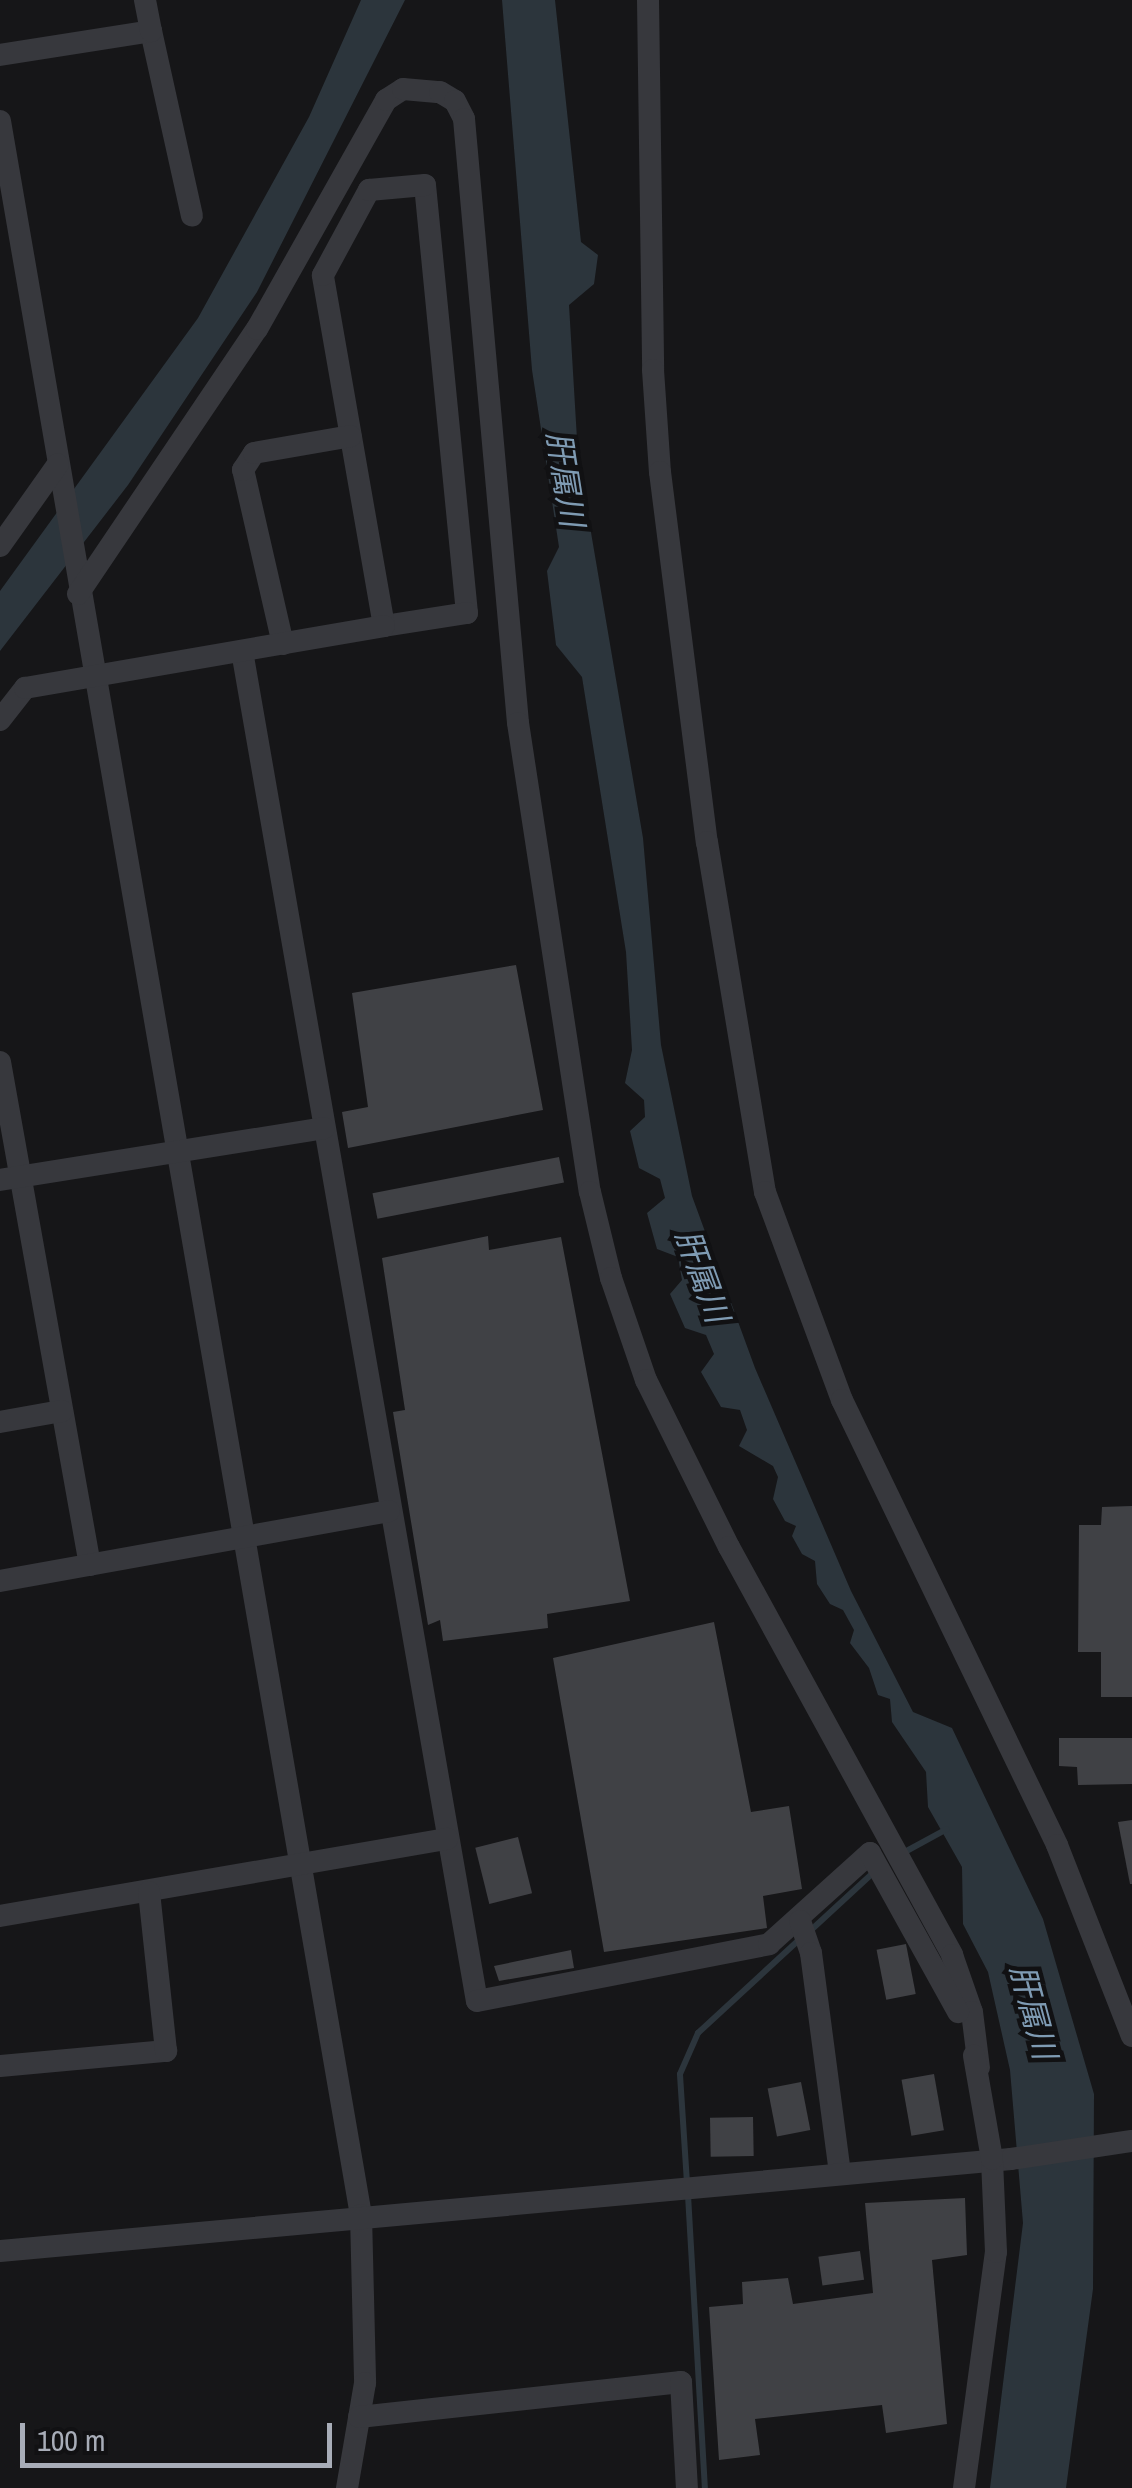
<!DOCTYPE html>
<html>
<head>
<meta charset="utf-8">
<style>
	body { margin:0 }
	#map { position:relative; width:1132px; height:2488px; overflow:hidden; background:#161618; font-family:"Archivo Narrow","Noto Sans JP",sans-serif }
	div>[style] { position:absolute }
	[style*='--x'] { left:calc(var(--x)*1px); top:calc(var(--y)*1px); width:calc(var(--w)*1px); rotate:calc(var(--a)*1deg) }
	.water>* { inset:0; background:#2c353c }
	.stream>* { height:6px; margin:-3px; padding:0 3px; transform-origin:3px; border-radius:3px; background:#2c353c }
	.building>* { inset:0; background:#404145; transform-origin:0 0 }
	.minor>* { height:22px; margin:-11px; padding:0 11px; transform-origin:11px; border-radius:11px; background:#37383d }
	span { translate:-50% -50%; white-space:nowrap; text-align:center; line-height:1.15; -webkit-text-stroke:9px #111113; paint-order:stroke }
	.water-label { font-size:32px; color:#7f9bb3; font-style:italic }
	.scale { position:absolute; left:20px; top:2423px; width:312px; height:45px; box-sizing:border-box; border:5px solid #a8adb8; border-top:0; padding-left:12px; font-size:30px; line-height:35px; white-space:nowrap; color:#a8adb8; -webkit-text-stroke:8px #111113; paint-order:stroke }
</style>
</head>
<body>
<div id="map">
	<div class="water">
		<i style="clip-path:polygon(361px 0,405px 0,257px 292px,128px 485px,0 651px,0 591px,198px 318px,309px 117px)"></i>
		<i style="clip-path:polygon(502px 0,555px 0,581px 242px,598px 255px,594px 284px,569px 305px,578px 456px,643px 838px,661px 1045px,692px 1196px,755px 1368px,851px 1591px,913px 1712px,952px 1728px,1043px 1919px,1094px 2094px,1093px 2289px,1066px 2488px,990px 2488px,1023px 2223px,1010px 2070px,988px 1972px,963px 1924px,962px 1867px,928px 1807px,926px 1772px,892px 1722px,890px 1699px,878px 1695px,869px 1668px,850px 1643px,854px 1630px,843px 1610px,830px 1604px,817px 1584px,815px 1561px,802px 1554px,792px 1536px,796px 1526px,785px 1521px,773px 1499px,778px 1477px,773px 1466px,739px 1446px,747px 1430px,740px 1410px,721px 1407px,701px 1372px,714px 1354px,706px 1335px,685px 1328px,670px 1294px,682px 1280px,678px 1257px,657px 1249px,647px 1213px,665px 1198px,660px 1179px,639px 1168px,630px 1131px,645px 1117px,644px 1100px,625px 1083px,632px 1050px,626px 952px,582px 677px,556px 645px,547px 571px,559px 547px,532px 370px)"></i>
	</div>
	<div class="stream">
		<i style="--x:901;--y:1854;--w:52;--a:-28.5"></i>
		<i style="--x:810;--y:1931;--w:87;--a:-42.7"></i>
		<i style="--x:687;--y:2183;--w:109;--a:-93.7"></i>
		<i style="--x:680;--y:2074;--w:45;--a:-66.3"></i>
		<i style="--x:698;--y:2033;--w:139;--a:-42.7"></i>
		<i style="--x:688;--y:2195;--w:293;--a:86.7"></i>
	</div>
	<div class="building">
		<i style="clip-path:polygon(516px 965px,543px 1110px,348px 1148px,342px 1112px,368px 1107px,352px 993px)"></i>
		<i style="left:559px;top:1157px;width:26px;height:190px;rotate:79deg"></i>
		<i style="clip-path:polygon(488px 1236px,489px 1250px,561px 1237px,630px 1601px,547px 1614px,548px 1628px,443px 1641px,440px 1620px,428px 1625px,393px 1412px,405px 1410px,382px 1258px)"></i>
		<i style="clip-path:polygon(1132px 1506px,1132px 1697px,1101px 1697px,1101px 1652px,1078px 1652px,1079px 1525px,1101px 1525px,1102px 1507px)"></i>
		<i style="clip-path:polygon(714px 1622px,751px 1812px,789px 1806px,802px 1889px,763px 1896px,767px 1928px,604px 1952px,553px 1658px)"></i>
		<i style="clip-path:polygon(1059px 1738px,1132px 1738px,1132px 1784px,1078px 1785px,1077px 1767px,1059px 1766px)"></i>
		<i style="clip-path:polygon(1132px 1820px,1132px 1884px,1130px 1884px,1118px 1822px)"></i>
		<i style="left:518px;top:1837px;width:58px;height:44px;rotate:76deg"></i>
		<i style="left:906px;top:1944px;width:51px;height:30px;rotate:79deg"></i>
		<i style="clip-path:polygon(571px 1950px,574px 1968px,499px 1981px,494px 1966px)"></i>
		<i style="left:934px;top:2074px;width:57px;height:33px;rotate:80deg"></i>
		<i style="left:801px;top:2082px;width:49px;height:34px;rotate:79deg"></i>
		<i style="left:753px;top:2117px;width:39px;height:43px;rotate:89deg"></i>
		<i style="clip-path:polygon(965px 2198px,967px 2255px,932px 2260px,947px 2424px,886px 2433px,882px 2405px,755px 2419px,760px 2455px,719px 2460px,709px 2307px,743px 2304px,742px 2282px,788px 2278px,793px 2304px,873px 2293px,865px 2203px)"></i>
		<i style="left:860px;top:2251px;width:29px;height:42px;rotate:82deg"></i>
	</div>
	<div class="minor">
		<i style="--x:648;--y:0;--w:370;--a:89.2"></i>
		<i style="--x:653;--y:370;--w:102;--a:86.1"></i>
		<i style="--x:660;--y:472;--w:373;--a:82.8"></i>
		<i style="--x:707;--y:842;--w:355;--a:80.6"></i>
		<i style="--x:765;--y:1192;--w:222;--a:69.7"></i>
		<i style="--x:842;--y:1400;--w:494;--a:64.2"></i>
		<i style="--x:1057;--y:1845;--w:205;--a:68.6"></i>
		<i style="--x:151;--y:31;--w:189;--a:77.5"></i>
		<i style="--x:0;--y:55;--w:153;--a:-9"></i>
		<i style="--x:151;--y:31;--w:32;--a:-101"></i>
		<i style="--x:0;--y:121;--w:2125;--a:80.22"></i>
		<i style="--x:361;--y:2215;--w:168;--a:88.6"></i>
		<i style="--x:365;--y:2383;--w:107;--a:99.7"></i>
		<i style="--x:425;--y:185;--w:430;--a:84.4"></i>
		<i style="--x:467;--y:613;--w:84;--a:171.1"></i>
		<i style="--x:384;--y:626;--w:356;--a:-99.9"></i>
		<i style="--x:323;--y:275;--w:97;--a:-61.6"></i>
		<i style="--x:369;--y:190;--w:56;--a:-5.1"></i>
		<i style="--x:0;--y:546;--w:100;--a:-54.7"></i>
		<i style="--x:78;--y:594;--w:320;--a:-56"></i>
		<i style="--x:257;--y:329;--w:263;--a:-60.6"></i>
		<i style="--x:386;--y:100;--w:20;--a:-33"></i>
		<i style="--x:403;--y:89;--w:37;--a:5"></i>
		<i style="--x:440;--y:92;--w:17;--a:31"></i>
		<i style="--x:455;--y:101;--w:20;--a:63"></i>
		<i style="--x:464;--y:119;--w:606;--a:84.89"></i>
		<i style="--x:518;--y:723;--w:474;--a:81.3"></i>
		<i style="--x:590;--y:1192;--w:89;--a:76.3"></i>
		<i style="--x:611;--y:1278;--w:108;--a:71.1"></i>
		<i style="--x:646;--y:1380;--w:186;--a:63.6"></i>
		<i style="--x:729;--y:1547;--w:465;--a:61.3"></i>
		<i style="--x:952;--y:1955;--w:60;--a:70.7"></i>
		<i style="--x:972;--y:2012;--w:56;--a:82.9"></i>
		<i style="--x:283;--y:644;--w:179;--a:-102.9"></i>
		<i style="--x:243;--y:470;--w:20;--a:-57"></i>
		<i style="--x:254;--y:453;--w:98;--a:-9.9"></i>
		<i style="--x:242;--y:651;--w:1370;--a:80.13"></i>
		<i style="--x:477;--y:2001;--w:298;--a:-11"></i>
		<i style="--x:769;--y:1944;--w:136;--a:-42"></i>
		<i style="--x:870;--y:1853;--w:182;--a:61"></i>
		<i style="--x:0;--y:720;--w:41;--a:-52"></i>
		<i style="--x:25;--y:688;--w:364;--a:-9.8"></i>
		<i style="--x:0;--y:1062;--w:511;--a:79.86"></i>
		<i style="--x:0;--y:1180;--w:328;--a:-9.1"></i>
		<i style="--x:0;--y:1422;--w:63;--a:-10.1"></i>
		<i style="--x:0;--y:1581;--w:395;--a:-10.2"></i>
		<i style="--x:0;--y:1916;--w:454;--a:-9.8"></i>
		<i style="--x:800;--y:1921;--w:34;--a:71"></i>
		<i style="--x:811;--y:1953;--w:223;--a:82.5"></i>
		<i style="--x:0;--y:2066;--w:167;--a:-5.2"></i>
		<i style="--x:166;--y:2051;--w:160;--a:-96.1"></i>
		<i style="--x:0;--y:2251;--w:1015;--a:-5.2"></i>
		<i style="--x:1011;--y:2159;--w:122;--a:-8.5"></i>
		<i style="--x:359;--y:2417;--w:324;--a:-6.2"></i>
		<i style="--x:681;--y:2382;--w:106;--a:86.8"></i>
		<i style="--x:964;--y:2488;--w:238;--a:-82.3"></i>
		<i style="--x:996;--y:2252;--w:93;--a:-92.5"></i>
		<i style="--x:992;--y:2159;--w:105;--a:-99.9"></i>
	</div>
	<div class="water-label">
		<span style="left:565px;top:479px;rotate:81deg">肝属川</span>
		<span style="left:702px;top:1276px;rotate:70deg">肝属川</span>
		<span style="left:1033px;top:2012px;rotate:75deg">肝属川</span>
	</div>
	<div class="scale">100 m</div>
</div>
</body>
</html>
